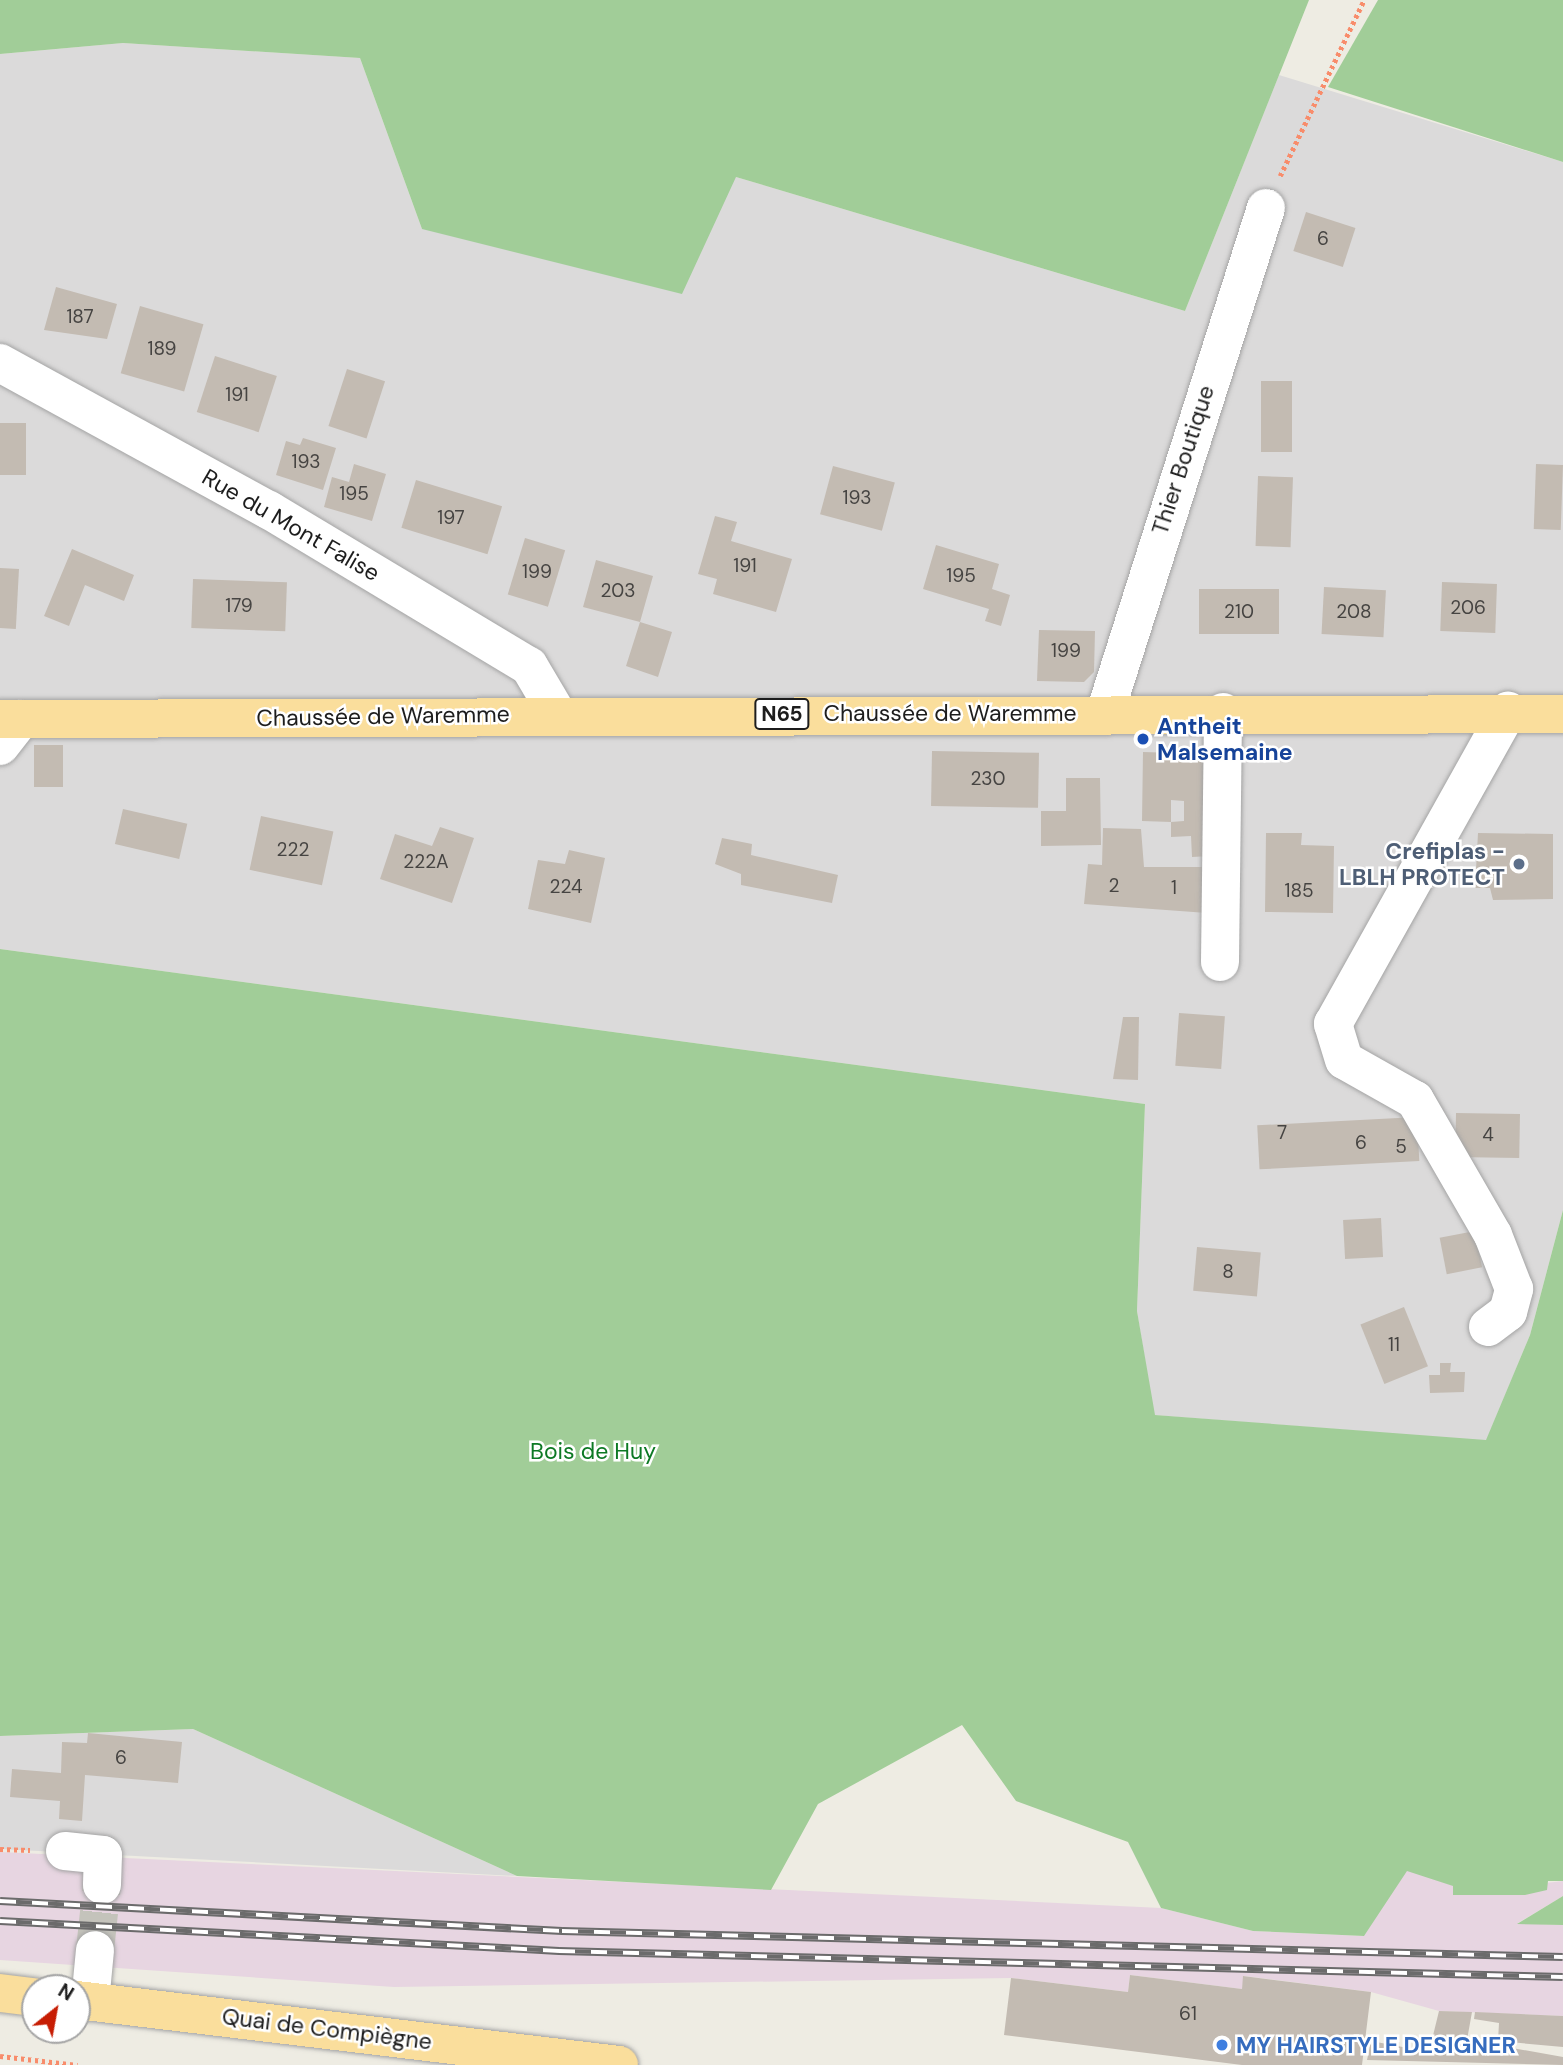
<!DOCTYPE html>
<html>
<head>
<meta charset="utf-8">
<style>
	body { margin:0 }
	#map { position:relative; width:1563px; height:2065px; overflow:hidden; background:#eeece3; font-family:"DM Sans",sans-serif }
	div>[style] { position:absolute }
	[style*='--x'] { left:calc(var(--x)*1px); top:calc(var(--y)*1px); width:calc(var(--w)*1px); rotate:calc(var(--a)*1deg) }
	.residential>* { inset:0; background:#dbdada }
	.industrial>* { inset:0; background:#e7d5e1 }
	.forest>* { inset:0; background:#a1cd98 }
	.building>* { inset:0; background:#c3bbb2; transform-origin:0 0 }
	.minor-tunnel>* { height:38px; margin-top:-19px; transform-origin:0; background:repeating-linear-gradient(90deg,#c4c3bb 0 38px,transparent 0 57px) }
	.path>* { height:4.5px; margin-top:-2.25px; transform-origin:0; background:repeating-linear-gradient(90deg,#f88c6b 0 3.5px,transparent 0 7px) }
	.roads { filter:drop-shadow(0 0 2px #a4a4a4) drop-shadow(0 0 2px #a4a4a4) }
	.minor>* { height:38px; margin:-19px; padding:0 19px; transform-origin:19px; border-radius:19px; background:#fff }
	.major>* { height:38px; margin:-19px; padding:0 19px; transform-origin:19px; border-radius:19px; background:#fade9c }
	.rail>* { height:8px; margin-top:-4px; transform-origin:0; background:repeating-linear-gradient(90deg,#fff 0 16px,#6b6b6b 0 32px); box-sizing:border-box; border-block:2px solid #6b6b6b }
	.dots>* { width:19px; height:19px; translate:-50% -50%; box-sizing:border-box; border:4px solid #fff; border-radius:50% }
	span { translate:-50% -50%; white-space:nowrap; text-align:center; line-height:1.15; -webkit-text-stroke:5px #fff; paint-order:stroke }
	.number-label { font-size:19px; color:#464442 }
	.number-label span { -webkit-text-stroke-width:0 }
	.shield-label span { padding:2px 5px; background:#fff; border:2px solid; border-radius:5px; -webkit-text-stroke-width:0 }
	.shield-label { font-size:21px; color:#1d1d1d; font-weight:700 }
	.street-label { font-size:23px; color:#1d1d1d }
	.transit-label { font-size:23px; color:#164399; font-weight:700 }
	.left { translate:0 -50%; text-align:left }
	.service-label { font-size:23px; color:#4e5e75; font-weight:700 }
	.right { translate:-100% -50%; text-align:right }
	.park-label { font-size:23px; color:#0d7924 }
	.shop-label { font-size:23px; color:#366cbe; font-weight:700 }
	.north { position:absolute; left:21px; top:1974px; width:70px; height:70px; box-sizing:border-box; background:#fff; border:2px solid #a5a5a5; border-radius:50%; rotate:31deg; font-size:19px; font-weight:700; line-height:28px; text-align:center; color:#1d1d1d }
	.north::after { content:''; display:block; margin:auto; width:24px; height:32px; background:#c71d03; clip-path:polygon(50% 0,100% 100%,50% 72%,0 100%) }
</style>
</head>
<body>
<div id="map">
	<div class="residential">
		<i style="clip-path:polygon(123px 43px,360px 58px,422px 229px,736px 177px,1185px 311px,1279px 75px,1563px 162px,1563px 1210px,1530px 1335px,1486px 1441px,1154px 1415px,1137px 1311px,1145px 1104px,0 949px,0 54px)"></i>
		<i style="clip-path:polygon(193px 1729px,517px 1876px,0 1849px,0 1736px)"></i>
	</div>
	<div class="industrial">
		<i style="clip-path:polygon(0 1852px,1161px 1908px,1253px 1931px,1363px 1936px,1407px 1870px,1454px 1886px,1453px 1894px,1563px 1881px,1563px 1896px,1518px 1923px,1563px 1925px,1563px 2016px,1439px 2011px,1371px 1992px,1244px 1976px,1242px 1989px,1130px 1975px,1128px 1992px,1011px 1978px,394px 1987px,0 1960px)"></i>
	</div>
	<div class="forest">
		<i style="clip-path:polygon(0 0,1309px 0,1185px 311px,736px 177px,682px 294px,422px 229px,360px 58px,123px 43px,0 54px)"></i>
		<i style="clip-path:polygon(1378px 0,1563px 0,1563px 162px,1328px 87px)"></i>
		<i style="clip-path:polygon(0 949px,1145px 1104px,1137px 1311px,1155px 1415px,1486px 1440px,1530px 1335px,1563px 1210px,1563px 1881px,1548px 1881px,1547px 1890px,1525px 1895px,1453px 1895px,1453px 1886px,1407px 1871px,1364px 1936px,1253px 1931px,1161px 1908px,1128px 1842px,1016px 1801px,962px 1725px,818px 1804px,771px 1890px,517px 1876px,193px 1729px,0 1736px)"></i>
		<i style="clip-path:polygon(1563px 1896px,1563px 1925px,1517px 1924px)"></i>
	</div>
	<div class="building">
		<i style="left:1306px;top:212px;width:52px;height:41px;rotate:18deg"></i>
		<i style="clip-path:polygon(56px 287px,117px 304px,107px 339px,44px 330px)"></i>
		<i style="left:140px;top:306px;width:66px;height:70px;rotate:16deg"></i>
		<i style="left:215px;top:356px;width:65px;height:59px;rotate:18deg"></i>
		<i style="left:347px;top:369px;width:40px;height:60px;rotate:18deg"></i>
		<i style="left:1261px;top:381px;width:31px;height:71px"></i>
		<i style="left:0;top:423px;width:26px;height:52px"></i>
		<i style="clip-path:polygon(303px 438px,336px 448px,323px 490px,276px 475px,286px 441px,300px 445px)"></i>
		<i style="clip-path:polygon(354px 464px,386px 474px,372px 521px,324px 507px,332px 477px,349px 482px)"></i>
		<i style="left:1536px;top:464px;width:27px;height:65px;rotate:2deg"></i>
		<i style="left:833px;top:466px;width:64px;height:50px;rotate:15deg"></i>
		<i style="left:1258px;top:476px;width:35px;height:70px;rotate:2deg"></i>
		<i style="left:416px;top:480px;width:90px;height:50px;rotate:17deg"></i>
		<i style="clip-path:polygon(715px 516px,737px 522px,731px 541px,792px 559px,776px 612px,713px 594px,717px 579px,698px 574px)"></i>
		<i style="left:525px;top:538px;width:42px;height:59px;rotate:17deg"></i>
		<i style="clip-path:polygon(936px 545px,999px 564px,992px 589px,1010px 595px,1001px 626px,985px 621px,989px 609px,923px 589px)"></i>
		<i style="clip-path:polygon(72px 549px,134px 575px,124px 601px,85px 585px,69px 626px,44px 616px)"></i>
		<i style="clip-path:polygon(596px 560px,653px 576px,640px 622px,672px 632px,658px 677px,626px 666px,640px 622px,583px 607px)"></i>
		<i style="left:0;top:568px;width:19px;height:60px;rotate:3deg"></i>
		<i style="left:193px;top:579px;width:94px;height:49px;rotate:2deg"></i>
		<i style="left:1442px;top:582px;width:55px;height:49px;rotate:2deg"></i>
		<i style="left:1324px;top:587px;width:62px;height:47px;rotate:3deg"></i>
		<i style="left:1199px;top:589px;width:80px;height:45px"></i>
		<i style="clip-path:polygon(1039px 630px,1095px 631px,1094px 672px,1084px 682px,1037px 681px)"></i>
		<i style="left:34px;top:745px;width:29px;height:42px"></i>
		<i style="left:932px;top:751px;width:107px;height:55px;rotate:1deg"></i>
		<i style="clip-path:polygon(evenodd,1143px 752px,1208px 754px,1210px 856px,1192px 857px,1191px 836px,1171px 837px,1171px 822px,1142px 821px,1143px 752px,1171px 800px,1184px 801px,1184px 821px,1171px 822px,1171px 800px)"></i>
		<i style="clip-path:polygon(1066px 778px,1100px 778px,1101px 845px,1041px 846px,1041px 811px,1066px 811px)"></i>
		<i style="left:123px;top:809px;width:66px;height:36px;rotate:13deg"></i>
		<i style="left:261px;top:816px;width:74px;height:55px;rotate:12deg"></i>
		<i style="clip-path:polygon(440px 827px,474px 838px,452px 903px,380px 879px,395px 834px,432px 846px)"></i>
		<i style="clip-path:polygon(1103px 828px,1141px 829px,1144px 867px,1206px 867px,1207px 913px,1084px 904px,1088px 864px,1102px 865px)"></i>
		<i style="clip-path:polygon(1266px 833px,1302px 833px,1301px 845px,1334px 846px,1333px 913px,1265px 912px)"></i>
		<i style="clip-path:polygon(1478px 833px,1553px 834px,1553px 899px,1493px 900px,1490px 888px,1475px 888px)"></i>
		<i style="clip-path:polygon(722px 838px,752px 844px,751px 855px,838px 875px,832px 903px,741px 885px,741px 874px,715px 864px)"></i>
		<i style="clip-path:polygon(569px 850px,605px 858px,591px 923px,528px 909px,538px 860px,565px 864px)"></i>
		<i style="left:1179px;top:1013px;width:46px;height:53px;rotate:4deg"></i>
		<i style="clip-path:polygon(1123px 1017px,1139px 1017px,1138px 1080px,1113px 1079px)"></i>
		<i style="left:1456px;top:1113px;width:64px;height:44px;rotate:1deg"></i>
		<i style="left:1417px;top:1117px;width:44px;height:160px;rotate:87deg"></i>
		<i style="left:1381px;top:1218px;width:39px;height:38px;rotate:87deg"></i>
		<i style="left:1475px;top:1231px;width:37px;height:36px;rotate:79deg"></i>
		<i style="left:1197px;top:1247px;width:64px;height:44px;rotate:5deg"></i>
		<i style="left:1404px;top:1307px;width:64px;height:47px;rotate:68deg"></i>
		<i style="clip-path:polygon(1440px 1363px,1451px 1363px,1450px 1372px,1465px 1372px,1464px 1392px,1430px 1393px,1429px 1375px,1440px 1375px)"></i>
		<i style="clip-path:polygon(88px 1733px,182px 1742px,178px 1783px,85px 1775px,82px 1821px,59px 1819px,60px 1801px,10px 1797px,12px 1769px,61px 1773px,62px 1742px,87px 1743px)"></i>
		<i style="clip-path:polygon(1130px 1975px,1242px 1989px,1243px 1976px,1371px 1992px,1362px 2065px,1242px 2065px,1004px 2035px,1011px 1978px,1128px 1992px)"></i>
		<i style="clip-path:polygon(1439px 2011px,1472px 2012px,1467px 2040px,1563px 2057px,1563px 2065px,1367px 2060px,1371px 2041px,1429px 2052px)"></i>
		<i style="clip-path:polygon(1475px 2012px,1563px 2016px,1563px 2047px,1498px 2041px,1499px 2023px,1474px 2019px)"></i>
	</div>
	<div class="minor-tunnel">
		<i style="--x:95;--y:1950;--w:65;--a:-83.9"></i>
	</div>
	<div class="path">
		<i style="--x:1280;--y:176;--w:195;--a:-64.5"></i>
		<i style="--x:0;--y:1849;--w:30;--a:2"></i>
		<i style="--x:0;--y:2056;--w:78;--a:6.7"></i>
	</div>
	<div class="roads">
		<div class="minor">
			<i style="--x:0;--y:363;--w:307;--a:28.7"></i>
			<i style="--x:269;--y:510;--w:303;--a:31"></i>
			<i style="--x:529;--y:666;--w:57;--a:59.4"></i>
			<i style="--x:1105;--y:713;--w:530;--a:-72.32"></i>
			<i style="--x:0;--y:746;--w:34;--a:-52"></i>
			<i style="--x:1220;--y:962;--w:250;--a:-89.3"></i>
			<i style="--x:1488;--y:1327;--w:25;--a:-37"></i>
			<i style="--x:1508;--y:1312;--w:24;--a:-75"></i>
			<i style="--x:1514;--y:1289;--w:58;--a:-111.3"></i>
			<i style="--x:1493;--y:1235;--w:156;--a:-120"></i>
			<i style="--x:1415;--y:1100;--w:81;--a:-150.6"></i>
			<i style="--x:1344;--y:1060;--w:38;--a:-107"></i>
			<i style="--x:1333;--y:1024;--w:359;--a:-60.8"></i>
			<i style="--x:65;--y:1851;--w:38;--a:6"></i>
			<i style="--x:103;--y:1855;--w:30;--a:92"></i>
			<i style="--x:90;--y:2002;--w:52;--a:-84.5"></i>
		</div>
		<div class="major">
			<i style="--x:0;--y:719;--w:1563;--a:-0.18"></i>
			<i style="--x:0;--y:1993;--w:35;--a:7"></i>
			<i style="--x:77;--y:2000;--w:546;--a:6.84"></i>
		</div>
	</div>
	<div class="rail">
		<i style="--x:0;--y:1901;--w:563;--a:3.06"></i>
		<i style="--x:562;--y:1931;--w:1001;--a:1.49"></i>
		<i style="--x:0;--y:1921;--w:560;--a:3.07"></i>
		<i style="--x:559;--y:1951;--w:1004;--a:1.48"></i>
	</div>
	<div class="dots">
		<i style="left:1143px;top:739px;background:#1a4fb4"></i>
		<i style="left:1519px;top:864px;background:#5c6f8a"></i>
		<i style="left:1222px;top:2045px;background:#3f7fe0"></i>
	</div>
	<div class="number-label">
		<span style="left:1323px;top:239px">6</span>
		<span style="left:80px;top:317px">187</span>
		<span style="left:162px;top:349px">189</span>
		<span style="left:237px;top:395px">191</span>
		<span style="left:306px;top:462px">193</span>
		<span style="left:354px;top:494px">195</span>
		<span style="left:857px;top:498px">193</span>
		<span style="left:451px;top:518px">197</span>
		<span style="left:745px;top:566px">191</span>
		<span style="left:537px;top:572px">199</span>
		<span style="left:961px;top:576px">195</span>
		<span style="left:618px;top:591px">203</span>
		<span style="left:239px;top:606px">179</span>
		<span style="left:1468px;top:608px">206</span>
		<span style="left:1239px;top:612px">210</span>
		<span style="left:1354px;top:612px">208</span>
		<span style="left:1066px;top:651px">199</span>
		<span style="left:988px;top:779px">230</span>
		<span style="left:293px;top:850px">222</span>
		<span style="left:426px;top:862px">222A</span>
		<span style="left:1114px;top:886px">2</span>
		<span style="left:566px;top:887px">224</span>
		<span style="left:1174px;top:888px">1</span>
		<span style="left:1299px;top:891px">185</span>
		<span style="left:1282px;top:1133px">7</span>
		<span style="left:1488px;top:1135px">4</span>
		<span style="left:1361px;top:1143px">6</span>
		<span style="left:1401px;top:1147px">5</span>
		<span style="left:1228px;top:1272px">8</span>
		<span style="left:1394px;top:1345px">11</span>
		<span style="left:121px;top:1758px">6</span>
		<span style="left:1188px;top:2014px">61</span>
	</div>
	<div class="shield-label">
		<span style="left:782px;top:714px">N65</span>
	</div>
	<div class="street-label">
		<span style="left:1183px;top:460px;rotate:-72deg">Thier Boutique</span>
		<span style="left:291px;top:525px;rotate:30deg">Rue du Mont Falise</span>
		<span style="left:950px;top:713px">Chaussée de Waremme</span>
		<span style="left:383px;top:716px;rotate:-1deg">Chaussée de Waremme</span>
		<span style="left:327px;top:2029px;rotate:7deg">Quai de Compiègne</span>
	</div>
	<div class="transit-label">
		<span class="left" style="left:1157px;top:739px">Antheit<br>Malsemaine</span>
	</div>
	<div class="service-label">
		<span class="right" style="left:1505px;top:864px">Crefiplas -<br>LBLH PROTECT</span>
	</div>
	<div class="park-label">
		<span style="left:593px;top:1451px">Bois de Huy</span>
	</div>
	<div class="shop-label">
		<span class="left" style="left:1236px;top:2045px">MY HAIRSTYLE DESIGNER</span>
	</div>
	<div class="north">N</div>
</div>
</body>
</html>
